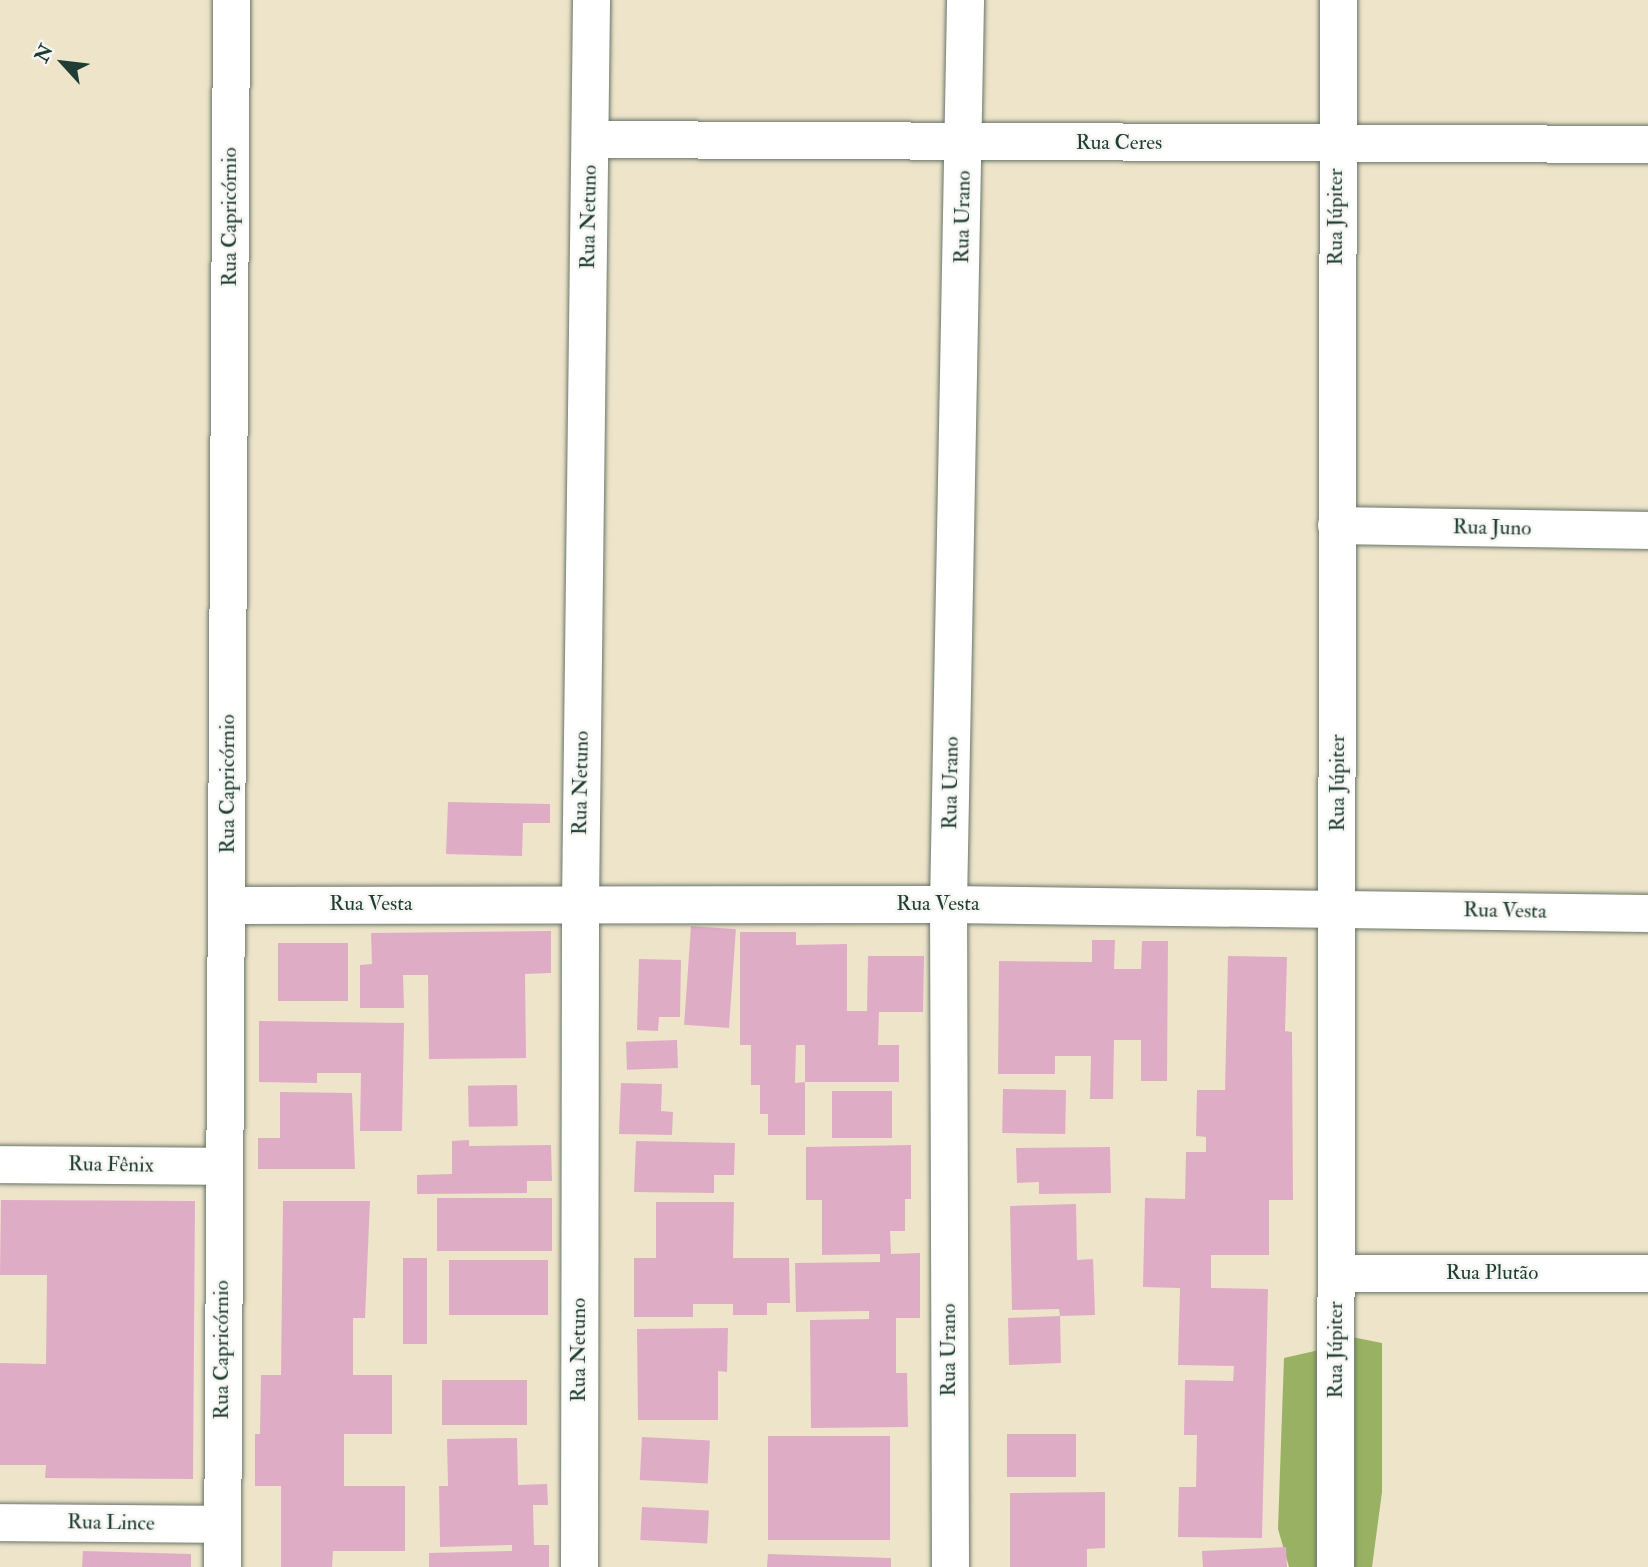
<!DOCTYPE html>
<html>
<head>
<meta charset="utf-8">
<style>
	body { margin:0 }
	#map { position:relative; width:1648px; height:1567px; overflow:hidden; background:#eee4ca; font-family:"IM FELL Double Pica",serif }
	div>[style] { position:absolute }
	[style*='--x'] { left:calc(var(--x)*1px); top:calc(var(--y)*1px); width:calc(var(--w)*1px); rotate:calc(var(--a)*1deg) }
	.forest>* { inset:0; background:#99b162 }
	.building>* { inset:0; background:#dfacc6; transform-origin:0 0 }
	.roads { filter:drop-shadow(0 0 2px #677768) drop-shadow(0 0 2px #677768) }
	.minor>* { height:37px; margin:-18.5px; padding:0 18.5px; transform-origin:18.5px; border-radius:18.5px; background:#fff }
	span { translate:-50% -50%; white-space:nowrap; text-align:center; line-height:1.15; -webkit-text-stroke:5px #f6f6f2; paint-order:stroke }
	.street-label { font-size:21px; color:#1f3d34 }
	.north { position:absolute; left:28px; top:28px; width:70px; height:70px; -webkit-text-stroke:5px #f6f6f2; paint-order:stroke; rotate:297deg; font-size:19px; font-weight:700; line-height:28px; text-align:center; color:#1f3d34 }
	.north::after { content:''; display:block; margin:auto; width:24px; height:32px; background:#1f3d34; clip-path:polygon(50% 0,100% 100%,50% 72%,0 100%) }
</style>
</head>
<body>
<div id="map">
	<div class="forest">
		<i style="clip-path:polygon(1342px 1335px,1382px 1343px,1382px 1492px,1372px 1567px,1289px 1567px,1278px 1529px,1284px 1358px,1328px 1348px)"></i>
	</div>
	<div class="building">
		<i style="clip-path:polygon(448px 802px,550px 804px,550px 823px,523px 823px,522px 856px,446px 854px)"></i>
		<i style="left:691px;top:926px;width:45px;height:99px;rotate:4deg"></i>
		<i style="clip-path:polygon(551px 931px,551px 973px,525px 974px,526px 1058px,429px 1059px,428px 975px,403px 975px,404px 1008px,360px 1008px,360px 965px,372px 964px,371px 933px)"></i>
		<i style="clip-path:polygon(740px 932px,796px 932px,796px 945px,847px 944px,847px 1011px,867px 1011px,868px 956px,924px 956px,923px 1012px,879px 1012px,878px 1045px,899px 1045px,899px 1082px,805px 1082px,805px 1045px,796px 1045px,795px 1083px,805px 1082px,805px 1135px,768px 1135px,768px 1114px,760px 1114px,760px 1085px,751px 1085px,751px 1045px,740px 1045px)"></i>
		<i style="clip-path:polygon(1092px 940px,1115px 940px,1114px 969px,1141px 969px,1142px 941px,1168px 941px,1167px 1081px,1141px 1081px,1141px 1040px,1114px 1040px,1113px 1099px,1090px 1099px,1091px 1056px,1055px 1056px,1055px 1074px,998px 1074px,999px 961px,1092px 962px)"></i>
		<i style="left:348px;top:943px;width:58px;height:70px;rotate:90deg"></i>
		<i style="clip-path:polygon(1228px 956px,1287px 957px,1285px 1031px,1292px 1032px,1293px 1200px,1269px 1200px,1269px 1255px,1211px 1255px,1211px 1288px,1268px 1289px,1262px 1538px,1178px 1537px,1179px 1487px,1196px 1487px,1197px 1435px,1184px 1435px,1185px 1380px,1233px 1381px,1234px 1366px,1178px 1365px,1180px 1288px,1143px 1287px,1145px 1198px,1185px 1199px,1186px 1152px,1206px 1152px,1206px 1137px,1196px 1136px,1197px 1090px,1225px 1090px)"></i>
		<i style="clip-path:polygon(639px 959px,681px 960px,680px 1017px,659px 1017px,658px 1031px,637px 1030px)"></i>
		<i style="clip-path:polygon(259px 1021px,404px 1023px,402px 1131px,360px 1131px,361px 1073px,317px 1073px,317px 1083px,259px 1082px)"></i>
		<i style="left:677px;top:1040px;width:28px;height:51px;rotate:88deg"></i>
		<i style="clip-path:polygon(621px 1083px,662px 1084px,661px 1111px,673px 1112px,672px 1135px,619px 1134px)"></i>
		<i style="left:517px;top:1085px;width:41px;height:49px;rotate:89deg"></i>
		<i style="left:1003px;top:1089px;width:63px;height:44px;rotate:1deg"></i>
		<i style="left:832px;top:1091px;width:60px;height:47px"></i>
		<i style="clip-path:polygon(280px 1092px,352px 1093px,355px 1169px,258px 1169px,258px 1138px,280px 1138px)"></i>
		<i style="clip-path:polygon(469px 1140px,469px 1146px,551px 1145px,552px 1181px,527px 1181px,527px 1193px,417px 1194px,417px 1175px,452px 1174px,452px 1141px)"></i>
		<i style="clip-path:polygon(636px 1141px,735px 1143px,734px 1175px,714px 1175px,714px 1193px,634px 1192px)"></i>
		<i style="clip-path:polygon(911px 1145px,911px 1199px,905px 1199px,905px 1231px,890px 1231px,891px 1254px,920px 1253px,920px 1318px,896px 1318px,896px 1373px,907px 1373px,908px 1427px,811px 1428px,810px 1320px,869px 1319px,869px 1311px,796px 1312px,795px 1263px,880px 1262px,880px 1254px,822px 1255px,822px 1200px,806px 1200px,806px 1147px)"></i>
		<i style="clip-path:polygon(1110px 1147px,1111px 1193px,1039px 1194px,1039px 1182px,1017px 1183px,1016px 1148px)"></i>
		<i style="left:437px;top:1198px;width:115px;height:53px"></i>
		<i style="clip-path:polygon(1px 1200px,195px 1201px,193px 1479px,45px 1478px,46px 1465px,0 1465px,0 1363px,46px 1364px,47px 1275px,0 1275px)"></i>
		<i style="clip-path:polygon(283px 1201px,370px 1201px,365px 1318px,353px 1318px,353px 1375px,392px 1375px,392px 1434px,344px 1434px,344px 1486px,405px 1486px,405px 1551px,333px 1551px,332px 1567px,281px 1567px,281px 1486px,255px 1486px,255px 1434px,260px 1434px,261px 1375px,281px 1375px)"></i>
		<i style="clip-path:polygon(656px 1202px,734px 1202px,733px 1258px,789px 1258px,790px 1303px,767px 1303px,767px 1315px,733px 1315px,733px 1304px,693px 1304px,693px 1317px,634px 1317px,634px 1258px,656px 1258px)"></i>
		<i style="clip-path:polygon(1076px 1204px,1077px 1260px,1093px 1259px,1095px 1315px,1060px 1316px,1061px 1363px,1009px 1365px,1008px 1318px,1060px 1316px,1059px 1309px,1012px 1310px,1010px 1206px)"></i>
		<i style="left:403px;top:1258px;width:24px;height:86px"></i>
		<i style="left:449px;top:1260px;width:99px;height:55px"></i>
		<i style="clip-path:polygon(728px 1328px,727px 1372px,718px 1371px,718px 1420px,638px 1420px,637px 1329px)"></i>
		<i style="left:527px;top:1380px;width:45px;height:85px;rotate:90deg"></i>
		<i style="left:1007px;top:1434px;width:69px;height:43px"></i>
		<i style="left:768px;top:1436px;width:122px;height:104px"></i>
		<i style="left:642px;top:1437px;width:68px;height:43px;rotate:3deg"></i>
		<i style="clip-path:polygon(517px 1438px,518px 1485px,547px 1484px,548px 1505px,533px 1505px,534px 1545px,549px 1545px,549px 1567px,429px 1567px,429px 1553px,512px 1551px,512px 1545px,440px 1547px,439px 1486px,448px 1486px,447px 1439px)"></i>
		<i style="clip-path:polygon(1105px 1492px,1105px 1548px,1087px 1549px,1087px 1567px,1010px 1567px,1010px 1493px)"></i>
		<i style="left:642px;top:1507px;width:67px;height:33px;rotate:3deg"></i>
		<i style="clip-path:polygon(1286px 1547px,1287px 1567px,1203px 1567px,1202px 1551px)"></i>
		<i style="clip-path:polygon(83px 1551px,191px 1554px,191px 1567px,82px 1567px)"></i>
		<i style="clip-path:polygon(768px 1554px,891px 1558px,891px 1567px,767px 1567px)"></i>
	</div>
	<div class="roads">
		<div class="minor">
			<i style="--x:590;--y:139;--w:1058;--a:0.27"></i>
			<i style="--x:1336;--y:525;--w:312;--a:0.9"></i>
			<i style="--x:227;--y:905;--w:721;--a:-0.08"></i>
			<i style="--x:948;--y:904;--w:700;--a:0.74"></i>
			<i style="--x:0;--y:1164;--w:222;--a:0.5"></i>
			<i style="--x:1336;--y:1273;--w:312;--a:0"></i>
			<i style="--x:0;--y:1522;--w:222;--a:0.5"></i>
			<i style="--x:222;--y:1567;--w:1567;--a:-89.67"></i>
			<i style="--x:579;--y:1567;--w:665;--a:-89.91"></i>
			<i style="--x:580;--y:902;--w:902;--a:-89.3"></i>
			<i style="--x:950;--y:1567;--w:663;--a:-90.17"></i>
			<i style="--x:948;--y:904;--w:904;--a:-88.92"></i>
			<i style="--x:1335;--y:1567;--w:1567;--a:-89.89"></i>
		</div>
	</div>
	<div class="street-label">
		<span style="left:1119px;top:143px">Rua Ceres</span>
		<span style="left:230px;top:217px;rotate:-90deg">Rua Capricórnio</span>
		<span style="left:589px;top:217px;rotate:-89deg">Rua Netuno</span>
		<span style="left:963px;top:217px;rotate:-89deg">Rua Urano</span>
		<span style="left:1336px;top:217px;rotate:-90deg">Rua Júpiter</span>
		<span style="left:1492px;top:528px;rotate:1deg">Rua Juno</span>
		<span style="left:581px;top:783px;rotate:-89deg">Rua Netuno</span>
		<span style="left:951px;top:783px;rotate:-89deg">Rua Urano</span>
		<span style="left:1338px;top:783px;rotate:-90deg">Rua Júpiter</span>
		<span style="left:228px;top:784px;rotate:-90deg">Rua Capricórnio</span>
		<span style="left:371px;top:904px">Rua Vesta</span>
		<span style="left:938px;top:904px">Rua Vesta</span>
		<span style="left:1505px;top:911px;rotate:1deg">Rua Vesta</span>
		<span style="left:111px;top:1165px;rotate:1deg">Rua Fênix</span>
		<span style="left:1492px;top:1273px">Rua Plutão</span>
		<span style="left:222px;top:1350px;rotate:-90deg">Rua Capricórnio</span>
		<span style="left:579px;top:1350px;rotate:-90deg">Rua Netuno</span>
		<span style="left:949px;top:1350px;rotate:-90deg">Rua Urano</span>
		<span style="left:1336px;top:1350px;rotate:-90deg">Rua Júpiter</span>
		<span style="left:111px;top:1523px;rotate:1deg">Rua Lince</span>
	</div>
	<div class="north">N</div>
</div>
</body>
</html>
